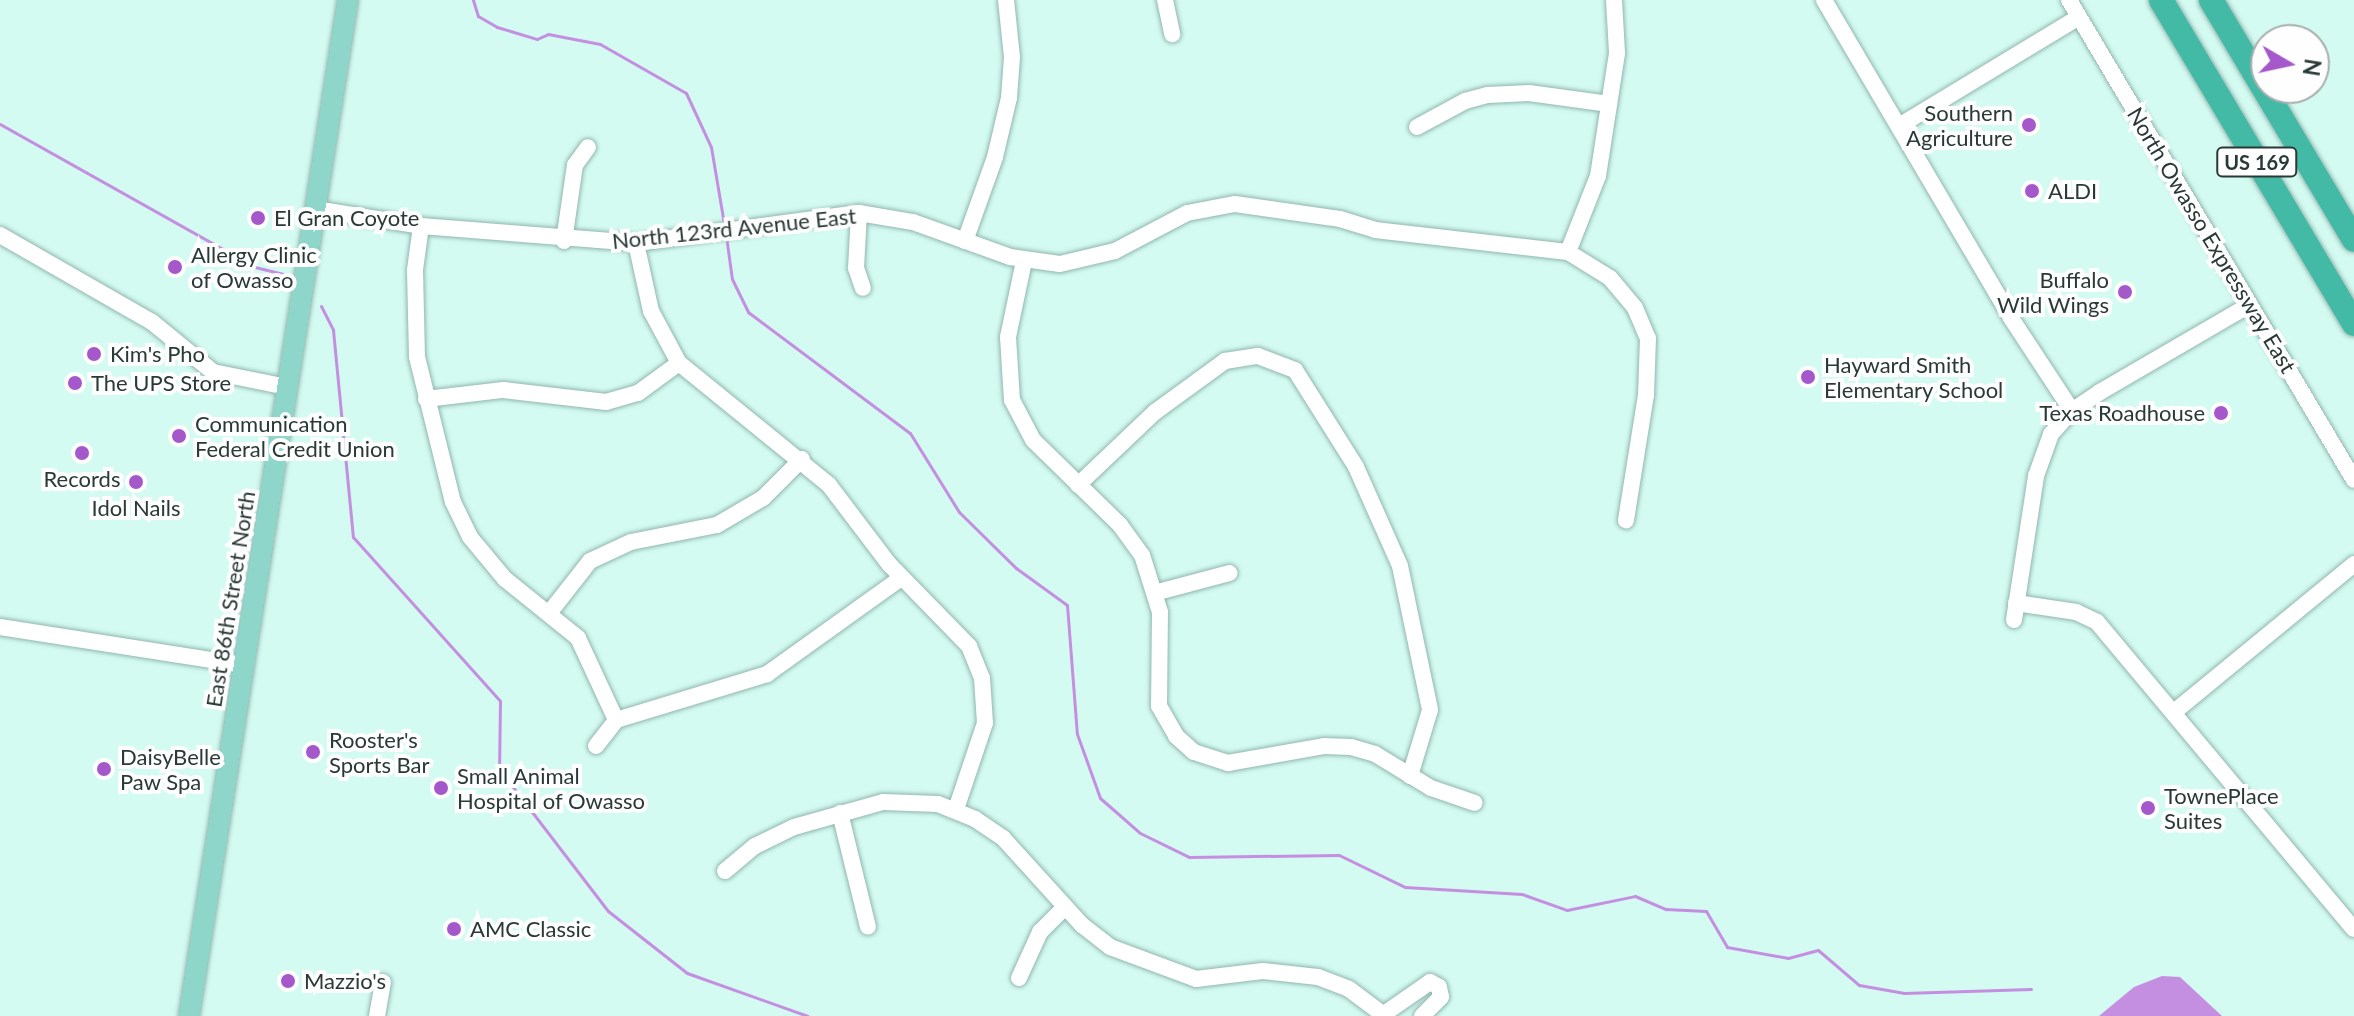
<!DOCTYPE html>
<html>
<head>
<meta charset="utf-8">
<style>
	body { margin:0 }
	#map { position:relative; width:2354px; height:1016px; overflow:hidden; background:#d4fbf2; font-family:Lato,sans-serif }
	div>[style] { position:absolute }
	[style*='--x'] { left:calc(var(--x)*1px); top:calc(var(--y)*1px); width:calc(var(--w)*1px); rotate:calc(var(--a)*1deg) }
	.water>* { inset:0; background:#c58fe1 }
	.stream>* { height:3px; margin:-1.5px; padding:0 1.5px; transform-origin:1.5px; border-radius:1.5px; background:#c58fe1 }
	.roads { filter:drop-shadow(0 0 2px #91b6ae) drop-shadow(0 0 2px #91b6ae) }
	.minor>* { height:16px; margin:-8px; padding:0 8px; transform-origin:8px; border-radius:8px; background:#fff }
	.major>* { height:20px; margin:-10px; padding:0 10px; transform-origin:10px; border-radius:10px; background:#8ed6ca }
	.highway>* { height:24px; margin:-12px; padding:0 12px; transform-origin:12px; border-radius:12px; background:#42baa6 }
	.dots>* { width:22px; height:22px; translate:-50% -50%; box-sizing:border-box; border:4px solid #fefefe; border-radius:50% }
	span { translate:-50% -50%; white-space:nowrap; text-align:center; line-height:1.15; -webkit-text-stroke:8px #fefefe; paint-order:stroke }
	.shield-label span { padding:2px 6px; background:#fefefe; border:2px solid; border-radius:6px; -webkit-text-stroke-width:0 }
	.shield-label { font-size:20px; color:#293935; font-weight:700 }
	.poi-label { font-size:22px; color:#293935 }
	.right { translate:-100% -50%; text-align:right }
	.left { translate:0 -50%; text-align:left }
	.street-label { font-size:22px; color:#293935 }
	.north { position:absolute; left:2250px; top:24px; width:80px; height:80px; box-sizing:border-box; background:#fefefe; border:2px solid #a9afae; border-radius:50%; rotate:99deg; font-size:22px; font-weight:700; line-height:32px; text-align:center; color:#293935 }
	.north::after { content:''; display:block; margin:auto; width:28px; height:36px; background:#a558ca; clip-path:polygon(50% 0,100% 100%,50% 72%,0 100%) }
</style>
</head>
<body>
<div id="map">
	<div class="water">
		<i style="clip-path:polygon(2162px 976px,2180px 977px,2222px 1016px,2099px 1016px,2134px 987px)"></i>
	</div>
	<div class="stream">
		<i style="--x:473;--y:0;--w:17;--a:73"></i>
		<i style="--x:478;--y:16;--w:22;--a:30"></i>
		<i style="--x:497;--y:27;--w:42;--a:16.7"></i>
		<i style="--x:537;--y:39;--w:12;--a:-24"></i>
		<i style="--x:548;--y:34;--w:53;--a:10.9"></i>
		<i style="--x:600;--y:44;--w:99;--a:29.7"></i>
		<i style="--x:686;--y:93;--w:60;--a:65.2"></i>
		<i style="--x:711;--y:147;--w:78;--a:80.4"></i>
		<i style="--x:0;--y:124;--w:292;--a:29.3"></i>
		<i style="--x:255;--y:267;--w:30;--a:14"></i>
		<i style="--x:726;--y:236;--w:43;--a:82.1"></i>
		<i style="--x:732;--y:279;--w:37;--a:64"></i>
		<i style="--x:748;--y:312;--w:202;--a:36.8"></i>
		<i style="--x:910;--y:433;--w:93;--a:58.2"></i>
		<i style="--x:959;--y:512;--w:80;--a:44.5"></i>
		<i style="--x:1016;--y:568;--w:63;--a:36"></i>
		<i style="--x:1067;--y:605;--w:129;--a:85.6"></i>
		<i style="--x:1077;--y:734;--w:68;--a:70.2"></i>
		<i style="--x:1100;--y:798;--w:53;--a:41.2"></i>
		<i style="--x:1140;--y:833;--w:55;--a:26.1"></i>
		<i style="--x:1189;--y:857;--w:150;--a:-0.8"></i>
		<i style="--x:1339;--y:855;--w:73;--a:25.9"></i>
		<i style="--x:1405;--y:887;--w:117;--a:3.4"></i>
		<i style="--x:1522;--y:894;--w:48;--a:19.6"></i>
		<i style="--x:1567;--y:910;--w:69;--a:-11.6"></i>
		<i style="--x:1635;--y:896;--w:34;--a:23"></i>
		<i style="--x:1666;--y:909;--w:40;--a:2.9"></i>
		<i style="--x:1706;--y:911;--w:42;--a:59.7"></i>
		<i style="--x:1727;--y:947;--w:62;--a:10.2"></i>
		<i style="--x:1788;--y:958;--w:31;--a:-15"></i>
		<i style="--x:1818;--y:950;--w:54;--a:40.5"></i>
		<i style="--x:1859;--y:985;--w:46;--a:10.1"></i>
		<i style="--x:1904;--y:993;--w:127;--a:-1.8"></i>
		<i style="--x:321;--y:306;--w:27;--a:63"></i>
		<i style="--x:333;--y:330;--w:208;--a:84.5"></i>
		<i style="--x:353;--y:537;--w:220;--a:48.1"></i>
		<i style="--x:500;--y:701;--w:68;--a:90.8"></i>
		<i style="--x:499;--y:769;--w:179;--a:52.5"></i>
		<i style="--x:608;--y:911;--w:100;--a:38.1"></i>
		<i style="--x:687;--y:973;--w:128;--a:19.6"></i>
	</div>
	<div class="roads">
		<div class="minor">
			<i style="--x:1165;--y:0;--w:35;--a:78"></i>
			<i style="--x:1824;--y:0;--w:369;--a:59.5"></i>
			<i style="--x:2011;--y:318;--w:111;--a:56.7"></i>
			<i style="--x:2069;--y:0;--w:558;--a:59.3"></i>
			<i style="--x:1899;--y:126;--w:210;--a:-31.2"></i>
			<i style="--x:1417;--y:127;--w:55;--a:-28.4"></i>
			<i style="--x:1465;--y:101;--w:24;--a:-15"></i>
			<i style="--x:1488;--y:95;--w:41;--a:-2.8"></i>
			<i style="--x:1529;--y:93;--w:81;--a:7.8"></i>
			<i style="--x:315;--y:209;--w:107;--a:9.1"></i>
			<i style="--x:421;--y:226;--w:216;--a:4.5"></i>
			<i style="--x:636;--y:243;--w:225;--a:-7.7"></i>
			<i style="--x:859;--y:213;--w:55;--a:9.5"></i>
			<i style="--x:913;--y:222;--w:103;--a:19.8"></i>
			<i style="--x:1010;--y:257;--w:50;--a:8"></i>
			<i style="--x:1060;--y:264;--w:57;--a:-13.3"></i>
			<i style="--x:1115;--y:251;--w:81;--a:-27.8"></i>
			<i style="--x:1187;--y:213;--w:49;--a:-10.6"></i>
			<i style="--x:1235;--y:204;--w:106;--a:8.1"></i>
			<i style="--x:1340;--y:219;--w:37;--a:17"></i>
			<i style="--x:1375;--y:230;--w:194;--a:6.5"></i>
			<i style="--x:1568;--y:252;--w:49;--a:31.8"></i>
			<i style="--x:1610;--y:278;--w:39;--a:50"></i>
			<i style="--x:1635;--y:308;--w:33;--a:67"></i>
			<i style="--x:1648;--y:338;--w:57;--a:92"></i>
			<i style="--x:1646;--y:395;--w:127;--a:99.1"></i>
			<i style="--x:859;--y:213;--w:55;--a:93.1"></i>
			<i style="--x:856;--y:268;--w:21;--a:71"></i>
			<i style="--x:421;--y:226;--w:44;--a:97.8"></i>
			<i style="--x:415;--y:270;--w:87;--a:88.7"></i>
			<i style="--x:417;--y:357;--w:149;--a:76.1"></i>
			<i style="--x:453;--y:502;--w:39;--a:64"></i>
			<i style="--x:470;--y:537;--w:55;--a:50.2"></i>
			<i style="--x:505;--y:579;--w:94;--a:38.9"></i>
			<i style="--x:578;--y:638;--w:90;--a:65.1"></i>
			<i style="--x:0;--y:235;--w:175;--a:29.8"></i>
			<i style="--x:152;--y:322;--w:79;--a:39.3"></i>
			<i style="--x:213;--y:372;--w:76;--a:11.5"></i>
			<i style="--x:564;--y:241;--w:77;--a:-81.8"></i>
			<i style="--x:575;--y:165;--w:22;--a:-54"></i>
			<i style="--x:965;--y:241;--w:89;--a:-70.3"></i>
			<i style="--x:995;--y:157;--w:61;--a:-76.7"></i>
			<i style="--x:1009;--y:98;--w:41;--a:-85.8"></i>
			<i style="--x:1012;--y:57;--w:57;--a:-96"></i>
			<i style="--x:636;--y:243;--w:70;--a:77.6"></i>
			<i style="--x:651;--y:311;--w:59;--a:61.7"></i>
			<i style="--x:679;--y:363;--w:193;--a:39.1"></i>
			<i style="--x:829;--y:485;--w:99;--a:52.8"></i>
			<i style="--x:889;--y:564;--w:115;--a:45.7"></i>
			<i style="--x:969;--y:646;--w:35;--a:68"></i>
			<i style="--x:982;--y:678;--w:45;--a:86.2"></i>
			<i style="--x:985;--y:723;--w:91;--a:108.6"></i>
			<i style="--x:1568;--y:252;--w:82;--a:-68.5"></i>
			<i style="--x:1598;--y:176;--w:124;--a:-81.2"></i>
			<i style="--x:1617;--y:53;--w:53;--a:-93.2"></i>
			<i style="--x:1024;--y:261;--w:78;--a:101.9"></i>
			<i style="--x:1008;--y:337;--w:63;--a:86.4"></i>
			<i style="--x:1012;--y:400;--w:45;--a:62.3"></i>
			<i style="--x:1033;--y:440;--w:122;--a:44.3"></i>
			<i style="--x:1120;--y:525;--w:37;--a:54"></i>
			<i style="--x:1142;--y:555;--w:60;--a:72.5"></i>
			<i style="--x:1160;--y:612;--w:94;--a:90.6"></i>
			<i style="--x:1159;--y:706;--w:34;--a:60"></i>
			<i style="--x:1176;--y:736;--w:24;--a:42"></i>
			<i style="--x:1194;--y:752;--w:36;--a:18"></i>
			<i style="--x:1228;--y:763;--w:97;--a:-10"></i>
			<i style="--x:1324;--y:746;--w:27;--a:2"></i>
			<i style="--x:1351;--y:747;--w:25;--a:16"></i>
			<i style="--x:1375;--y:754;--w:66;--a:31.3"></i>
			<i style="--x:1431;--y:788;--w:46;--a:18.8"></i>
			<i style="--x:426;--y:399;--w:78;--a:-6.7"></i>
			<i style="--x:503;--y:390;--w:104;--a:6.6"></i>
			<i style="--x:606;--y:402;--w:33;--a:-16"></i>
			<i style="--x:638;--y:393;--w:51;--a:-36.2"></i>
			<i style="--x:1078;--y:485;--w:106;--a:-43.5"></i>
			<i style="--x:1155;--y:412;--w:87;--a:-36.1"></i>
			<i style="--x:1225;--y:361;--w:33;--a:-9"></i>
			<i style="--x:1258;--y:356;--w:40;--a:21"></i>
			<i style="--x:1295;--y:370;--w:115;--a:57.8"></i>
			<i style="--x:1356;--y:467;--w:108;--a:66"></i>
			<i style="--x:1400;--y:566;--w:147;--a:78.2"></i>
			<i style="--x:1430;--y:710;--w:69;--a:106.9"></i>
			<i style="--x:1158;--y:592;--w:74;--a:-14.8"></i>
			<i style="--x:2016;--y:603;--w:61;--a:8.5"></i>
			<i style="--x:2076;--y:612;--w:23;--a:25"></i>
			<i style="--x:2097;--y:622;--w:400;--a:50.1"></i>
			<i style="--x:550;--y:612;--w:65;--a:-51.9"></i>
			<i style="--x:590;--y:561;--w:45;--a:-24.9"></i>
			<i style="--x:631;--y:542;--w:88;--a:-11.2"></i>
			<i style="--x:717;--y:525;--w:53;--a:-30.4"></i>
			<i style="--x:763;--y:498;--w:55;--a:-45"></i>
			<i style="--x:2014;--y:620;--w:146;--a:-81.3"></i>
			<i style="--x:2036;--y:476;--w:45;--a:-70.3"></i>
			<i style="--x:2051;--y:434;--w:31;--a:-48"></i>
			<i style="--x:2072;--y:411;--w:34;--a:-34"></i>
			<i style="--x:2100;--y:392;--w:171;--a:-30.2"></i>
			<i style="--x:0;--y:627;--w:247;--a:8.9"></i>
			<i style="--x:2174;--y:712;--w:233;--a:-39.4"></i>
			<i style="--x:596;--y:746;--w:33;--a:-52"></i>
			<i style="--x:616;--y:720;--w:158;--a:-16.9"></i>
			<i style="--x:767;--y:674;--w:165;--a:-35.6"></i>
			<i style="--x:840;--y:813;--w:117;--a:76.2"></i>
			<i style="--x:725;--y:871;--w:39;--a:-40"></i>
			<i style="--x:755;--y:846;--w:43;--a:-26"></i>
			<i style="--x:794;--y:827;--w:92;--a:-15.7"></i>
			<i style="--x:883;--y:802;--w:55;--a:2.1"></i>
			<i style="--x:938;--y:804;--w:40;--a:22"></i>
			<i style="--x:975;--y:819;--w:34;--a:34"></i>
			<i style="--x:1003;--y:838;--w:118;--a:47.8"></i>
			<i style="--x:1082;--y:925;--w:36;--a:38"></i>
			<i style="--x:1110;--y:947;--w:92;--a:20.4"></i>
			<i style="--x:1196;--y:979;--w:67;--a:-6.8"></i>
			<i style="--x:1263;--y:971;--w:55;--a:6.2"></i>
			<i style="--x:1318;--y:977;--w:33;--a:21"></i>
			<i style="--x:1349;--y:989;--w:45;--a:36.9"></i>
			<i style="--x:1019;--y:978;--w:51;--a:-65.5"></i>
			<i style="--x:1040;--y:932;--w:35;--a:-45"></i>
			<i style="--x:1384;--y:1014;--w:56;--a:-34.8"></i>
			<i style="--x:1430;--y:982;--w:10;--a:29"></i>
			<i style="--x:1439;--y:987;--w:10;--a:79"></i>
			<i style="--x:1441;--y:997;--w:27;--a:135"></i>
			<i style="--x:377;--y:1016;--w:34;--a:-80"></i>
		</div>
		<div class="major">
			<i style="--x:189;--y:1016;--w:1028;--a:-81.11"></i>
		</div>
		<div class="highway">
			<i style="--x:2161;--y:0;--w:377;--a:59.2"></i>
			<i style="--x:2211;--y:0;--w:279;--a:59.2"></i>
		</div>
	</div>
	<div class="dots">
		<i style="left:2029px;top:125px;background:#a558ca"></i>
		<i style="left:2032px;top:191px;background:#a558ca"></i>
		<i style="left:258px;top:218px;background:#a558ca"></i>
		<i style="left:175px;top:267px;background:#a558ca"></i>
		<i style="left:2125px;top:292px;background:#a558ca"></i>
		<i style="left:94px;top:354px;background:#a558ca"></i>
		<i style="left:1808px;top:377px;background:#a558ca"></i>
		<i style="left:75px;top:383px;background:#a558ca"></i>
		<i style="left:2221px;top:413px;background:#a558ca"></i>
		<i style="left:179px;top:436px;background:#a558ca"></i>
		<i style="left:82px;top:453px;background:#a558ca"></i>
		<i style="left:136px;top:482px;background:#a558ca"></i>
		<i style="left:313px;top:752px;background:#a558ca"></i>
		<i style="left:104px;top:769px;background:#a558ca"></i>
		<i style="left:441px;top:788px;background:#a558ca"></i>
		<i style="left:2148px;top:808px;background:#a558ca"></i>
		<i style="left:454px;top:929px;background:#a558ca"></i>
		<i style="left:288px;top:981px;background:#a558ca"></i>
	</div>
	<div class="shield-label">
		<span style="left:2257px;top:162px">US 169</span>
	</div>
	<div class="poi-label">
		<span class="right" style="left:2013px;top:125px">Southern<br>Agriculture</span>
		<span class="left" style="left:2048px;top:191px">ALDI</span>
		<span class="left" style="left:274px;top:218px">El Gran Coyote</span>
		<span class="left" style="left:191px;top:267px">Allergy Clinic<br>of Owasso</span>
		<span class="right" style="left:2109px;top:292px">Buffalo<br>Wild Wings</span>
		<span class="left" style="left:110px;top:354px">Kim's Pho</span>
		<span class="left" style="left:1824px;top:377px">Hayward Smith<br>Elementary School</span>
		<span class="left" style="left:91px;top:383px">The UPS Store</span>
		<span class="right" style="left:2205px;top:413px">Texas Roadhouse</span>
		<span class="left" style="left:195px;top:436px">Communication<br>Federal Credit Union</span>
		<span style="left:82px;top:479px">Records</span>
		<span style="left:136px;top:508px">Idol Nails</span>
		<span class="left" style="left:329px;top:752px">Rooster's<br>Sports Bar</span>
		<span class="left" style="left:120px;top:769px">DaisyBelle<br>Paw Spa</span>
		<span class="left" style="left:457px;top:788px">Small Animal<br>Hospital of Owasso</span>
		<span class="left" style="left:2164px;top:808px">TownePlace<br>Suites</span>
		<span class="left" style="left:470px;top:929px">AMC Classic</span>
		<span class="left" style="left:304px;top:981px">Mazzio's</span>
	</div>
	<div class="street-label">
		<span style="left:734px;top:228px;rotate:-6deg">North 123rd Avenue East</span>
		<span style="left:2212px;top:240px;rotate:59deg">North Owasso Expressway East</span>
		<span style="left:230px;top:599px;rotate:-81deg">East 86th Street North</span>
	</div>
	<div class="north">N</div>
</div>
</body>
</html>
